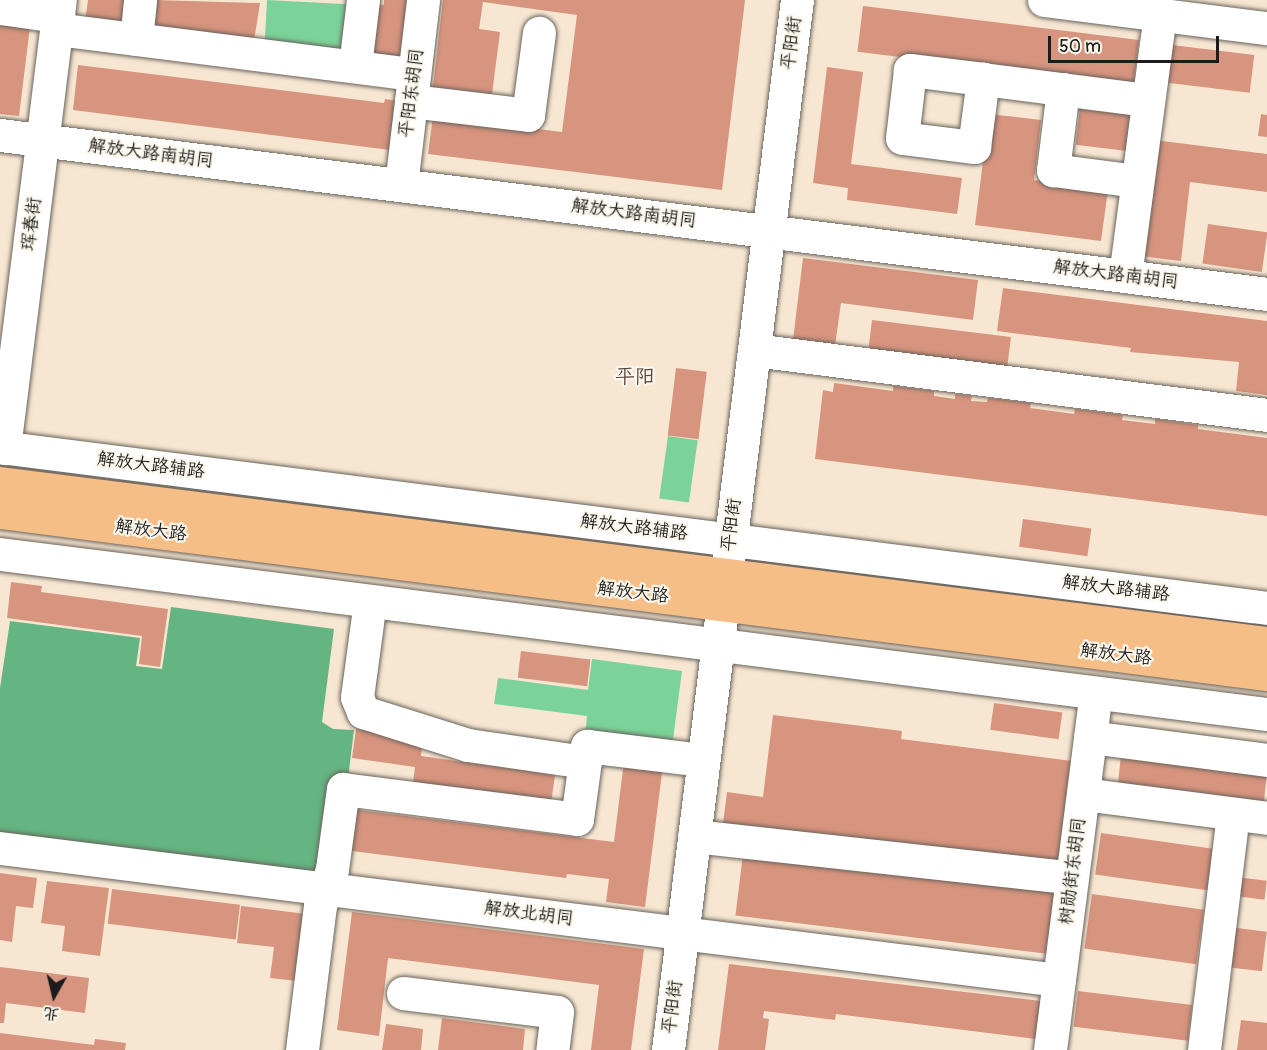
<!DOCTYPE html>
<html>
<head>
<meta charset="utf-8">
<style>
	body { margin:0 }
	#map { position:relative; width:1267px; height:1050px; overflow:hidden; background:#f7e7d2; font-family:Pangolin,"LXGW WenKai TC",sans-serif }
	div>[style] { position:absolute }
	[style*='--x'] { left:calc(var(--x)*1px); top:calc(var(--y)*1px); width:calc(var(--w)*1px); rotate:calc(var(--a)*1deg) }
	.green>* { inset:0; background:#7bd399; transform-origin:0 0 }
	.forest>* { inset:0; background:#64b581 }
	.building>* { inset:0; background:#d7947e; transform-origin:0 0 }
	.roads { filter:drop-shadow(0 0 2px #69635c) drop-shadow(0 0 2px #69635c) }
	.minor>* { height:33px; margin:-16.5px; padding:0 16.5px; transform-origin:16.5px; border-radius:16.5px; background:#fff }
	.major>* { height:33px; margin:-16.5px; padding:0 16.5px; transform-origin:16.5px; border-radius:16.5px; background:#f6be87 }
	span { translate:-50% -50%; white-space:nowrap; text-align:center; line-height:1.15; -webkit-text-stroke:4.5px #fbf7ec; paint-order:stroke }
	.street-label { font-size:18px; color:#1c1c1c }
	.neighbourhood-label { font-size:20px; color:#5d463e }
	.north { position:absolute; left:24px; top:966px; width:60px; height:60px; -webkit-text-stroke:4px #fbf7ec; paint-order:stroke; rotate:188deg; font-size:16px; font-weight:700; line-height:24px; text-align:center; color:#1c1c1c }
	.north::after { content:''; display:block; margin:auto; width:21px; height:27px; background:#1c1c1c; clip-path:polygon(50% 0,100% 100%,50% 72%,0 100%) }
	.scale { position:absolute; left:1048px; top:36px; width:171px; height:27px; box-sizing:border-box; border:3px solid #1c1c1c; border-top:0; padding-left:8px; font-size:18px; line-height:21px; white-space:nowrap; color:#1c1c1c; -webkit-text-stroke:4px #fbf7ec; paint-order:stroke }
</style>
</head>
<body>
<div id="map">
	<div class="green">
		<i style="left:267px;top:0;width:82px;height:47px;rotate:3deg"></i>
		<i style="left:668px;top:436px;width:30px;height:63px;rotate:8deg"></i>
		<i style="clip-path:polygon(592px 659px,682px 671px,672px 747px,585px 736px,587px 716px,494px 704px,498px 678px,588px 690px)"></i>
	</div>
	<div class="forest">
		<i style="clip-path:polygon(171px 607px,334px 629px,322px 722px,333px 729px,354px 730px,348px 779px,315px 872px,0 834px,0 688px,10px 621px,140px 638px,136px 666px,162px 669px)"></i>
	</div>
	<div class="building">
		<i style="clip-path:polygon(88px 0,127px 0,124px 26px,85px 22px)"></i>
		<i style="clip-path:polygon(154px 0,260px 3px,254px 41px,150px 25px)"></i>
		<i style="clip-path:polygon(384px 0,411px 0,404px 61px,368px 56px,375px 4px,384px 5px)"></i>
		<i style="clip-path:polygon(443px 0,745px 0,722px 190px,428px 154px,433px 116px,562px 132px,577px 15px,483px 2px,479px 29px,500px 32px,492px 94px,433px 87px)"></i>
		<i style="left:863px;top:6px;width:278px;height:46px;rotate:7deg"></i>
		<i style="clip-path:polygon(0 23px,30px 27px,19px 116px,0 114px)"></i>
		<i style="left:1164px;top:44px;width:91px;height:38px;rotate:7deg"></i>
		<i style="clip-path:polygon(78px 65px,384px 103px,385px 99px,405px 102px,398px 151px,73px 110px)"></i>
		<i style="clip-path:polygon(827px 67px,863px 72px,851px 164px,962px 178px,957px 214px,847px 200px,848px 188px,813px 183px)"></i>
		<i style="left:1080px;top:109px;width:56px;height:36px;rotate:7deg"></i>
		<i style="clip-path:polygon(989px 114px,1041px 120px,1034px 180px,1108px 190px,1101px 241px,975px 225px)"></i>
		<i style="clip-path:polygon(1261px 114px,1267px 115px,1267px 137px,1258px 136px)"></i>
		<i style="clip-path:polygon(1154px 140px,1267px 154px,1267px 192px,1190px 182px,1181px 261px,1140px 256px)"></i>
		<i style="left:1208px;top:224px;width:60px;height:40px;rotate:8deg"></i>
		<i style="clip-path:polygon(803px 258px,978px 280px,973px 320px,841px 303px,834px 353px,792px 348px)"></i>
		<i style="clip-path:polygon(1003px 288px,1267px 321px,1267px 395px,1236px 391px,1239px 362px,1130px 352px,1131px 348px,997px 331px)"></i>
		<i style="left:872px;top:320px;width:140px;height:36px;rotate:7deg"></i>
		<i style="left:676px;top:368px;width:31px;height:68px;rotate:7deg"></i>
		<i style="clip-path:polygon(834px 383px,893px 391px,893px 386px,934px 391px,934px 396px,955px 399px,955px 394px,972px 396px,971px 401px,987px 402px,988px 398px,1031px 403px,1030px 408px,1074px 414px,1075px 409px,1123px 415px,1122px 420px,1155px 424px,1155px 419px,1198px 425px,1198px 429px,1267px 438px,1267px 516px,815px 459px,823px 390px,833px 392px)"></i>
		<i style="left:1023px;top:519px;width:69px;height:28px;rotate:8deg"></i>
		<i style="clip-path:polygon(11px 582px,42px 586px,41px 592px,168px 609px,160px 667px,139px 664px,142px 636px,7px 618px)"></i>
		<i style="left:521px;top:651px;width:70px;height:27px;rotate:7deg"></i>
		<i style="left:994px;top:703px;width:69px;height:27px;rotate:8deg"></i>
		<i style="clip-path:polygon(773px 715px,902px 731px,901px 739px,1072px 761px,1059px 866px,723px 824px,727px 792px,763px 797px)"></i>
		<i style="clip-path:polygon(356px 729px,423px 739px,421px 756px,555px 775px,551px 803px,413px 783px,415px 767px,352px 758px)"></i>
		<i style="left:1121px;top:755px;width:147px;height:33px;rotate:6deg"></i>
		<i style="clip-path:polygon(624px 761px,663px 765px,645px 907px,606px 902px,609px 879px,567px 874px,566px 878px,344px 850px,349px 809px,614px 842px)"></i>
		<i style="left:1101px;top:833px;width:115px;height:42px;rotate:8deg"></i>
		<i style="left:743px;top:854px;width:314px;height:62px;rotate:7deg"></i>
		<i style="clip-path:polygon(0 873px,37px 878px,33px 908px,16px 906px,12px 942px,0 940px)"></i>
		<i style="left:1236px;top:877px;width:31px;height:19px;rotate:7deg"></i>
		<i style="clip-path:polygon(47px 881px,109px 888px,100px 956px,62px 951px,65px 926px,41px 923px)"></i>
		<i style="left:112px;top:889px;width:129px;height:35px;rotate:7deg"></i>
		<i style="left:1092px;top:894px;width:113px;height:55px;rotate:8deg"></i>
		<i style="clip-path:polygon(241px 906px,306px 914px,298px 981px,270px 978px,274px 947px,237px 943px)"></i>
		<i style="clip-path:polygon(352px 912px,644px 949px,631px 1050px,591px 1050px,599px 985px,388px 958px,379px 1036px,337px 1030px)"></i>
		<i style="left:1229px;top:927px;width:38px;height:40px;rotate:7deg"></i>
		<i style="clip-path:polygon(729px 964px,1041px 1001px,1036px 1039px,836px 1014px,835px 1020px,764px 1011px,763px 1018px,769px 1019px,765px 1050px,718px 1050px)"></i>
		<i style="clip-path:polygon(0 967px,89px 978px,85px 1013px,6px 1003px,4px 1023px,0 1023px)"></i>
		<i style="left:1078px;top:991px;width:115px;height:36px;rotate:7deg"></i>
		<i style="clip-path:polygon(442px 1018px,525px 1029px,523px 1050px,438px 1050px)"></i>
		<i style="clip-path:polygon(1241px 1020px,1267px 1023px,1267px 1050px,1237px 1050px)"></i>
		<i style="clip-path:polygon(386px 1024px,423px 1029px,421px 1050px,382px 1050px)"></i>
		<i style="clip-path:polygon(0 1033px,94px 1045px,95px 1039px,126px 1043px,125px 1050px,0 1050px)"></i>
	</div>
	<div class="roads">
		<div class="minor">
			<i style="--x:1044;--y:0;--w:225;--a:7.2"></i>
			<i style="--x:0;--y:8;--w:59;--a:7.9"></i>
			<i style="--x:56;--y:29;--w:361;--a:7.2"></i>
			<i style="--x:136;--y:39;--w:39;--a:-84"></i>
			<i style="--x:355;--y:66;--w:66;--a:-83.1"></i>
			<i style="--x:983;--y:79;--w:74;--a:-173"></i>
			<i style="--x:910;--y:70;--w:68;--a:96.7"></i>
			<i style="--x:902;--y:138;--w:73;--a:7.1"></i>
			<i style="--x:974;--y:147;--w:69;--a:-82.5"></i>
			<i style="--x:983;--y:79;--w:166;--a:7.3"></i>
			<i style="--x:1063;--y:89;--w:82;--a:97"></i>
			<i style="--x:1053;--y:170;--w:85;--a:7.5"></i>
			<i style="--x:411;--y:101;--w:118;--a:6.8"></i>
			<i style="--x:528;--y:115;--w:83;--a:-82.4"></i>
			<i style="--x:0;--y:135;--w:1277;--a:7.15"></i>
			<i style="--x:401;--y:185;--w:186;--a:-83.2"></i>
			<i style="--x:1125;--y:276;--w:263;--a:-82.4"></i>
			<i style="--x:754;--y:350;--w:517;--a:7.22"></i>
			<i style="--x:0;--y:447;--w:1277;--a:7.24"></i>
			<i style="--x:4;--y:448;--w:451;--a:-82.9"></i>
			<i style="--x:0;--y:554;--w:1277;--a:7.2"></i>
			<i style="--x:370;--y:601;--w:97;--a:97.7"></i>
			<i style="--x:357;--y:697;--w:16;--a:68"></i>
			<i style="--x:363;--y:712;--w:110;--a:17.4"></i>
			<i style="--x:468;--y:745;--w:118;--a:8.3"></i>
			<i style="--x:1090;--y:737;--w:178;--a:7.4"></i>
			<i style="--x:1083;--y:794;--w:186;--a:7.4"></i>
			<i style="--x:694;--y:836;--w:380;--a:6.3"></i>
			<i style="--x:0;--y:848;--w:1067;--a:7.11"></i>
			<i style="--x:403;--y:993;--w:155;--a:7"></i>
			<i style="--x:557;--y:1012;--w:38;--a:97"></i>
			<i style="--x:302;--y:1050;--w:145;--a:-82.9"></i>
			<i style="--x:320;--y:906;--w:39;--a:-72"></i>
			<i style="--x:332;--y:869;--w:81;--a:-82.2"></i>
			<i style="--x:343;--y:789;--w:236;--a:7.3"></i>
			<i style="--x:577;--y:819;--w:74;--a:-82.2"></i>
			<i style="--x:587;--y:746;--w:117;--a:6.9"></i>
			<i style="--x:668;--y:1050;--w:1058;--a:-83"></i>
			<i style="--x:1050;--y:1050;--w:360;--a:-82.7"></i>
			<i style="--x:1204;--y:1050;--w:238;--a:-83"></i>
		</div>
		<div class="major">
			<i style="--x:0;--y:483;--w:1277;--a:7.2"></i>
			<i style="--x:0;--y:512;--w:1277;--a:7.29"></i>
		</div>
	</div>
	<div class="street-label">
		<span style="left:792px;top:43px;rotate:-83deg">平阳街</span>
		<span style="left:412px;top:93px;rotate:-83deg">平阳东胡同</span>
		<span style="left:151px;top:154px;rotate:7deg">解放大路南胡同</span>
		<span style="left:634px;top:214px;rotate:7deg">解放大路南胡同</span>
		<span style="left:32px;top:224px;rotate:-83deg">珲春街</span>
		<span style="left:1116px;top:275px;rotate:7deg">解放大路南胡同</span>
		<span style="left:151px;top:466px;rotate:7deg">解放大路辅路</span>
		<span style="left:732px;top:525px;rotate:-83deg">平阳街</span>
		<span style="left:634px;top:528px;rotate:7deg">解放大路辅路</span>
		<span style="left:151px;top:531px;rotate:7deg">解放大路</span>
		<span style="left:1116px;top:589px;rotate:7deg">解放大路辅路</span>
		<span style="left:633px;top:593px;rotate:7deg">解放大路</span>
		<span style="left:1116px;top:655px;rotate:7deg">解放大路</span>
		<span style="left:1073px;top:871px;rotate:-83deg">树勋街东胡同</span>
		<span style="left:529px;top:914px;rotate:7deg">解放北胡同</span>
		<span style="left:673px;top:1007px;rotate:-83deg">平阳街</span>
	</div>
	<div class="neighbourhood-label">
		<span style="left:635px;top:376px">平阳</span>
	</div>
	<div class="north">北</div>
	<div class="scale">50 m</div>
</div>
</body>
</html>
